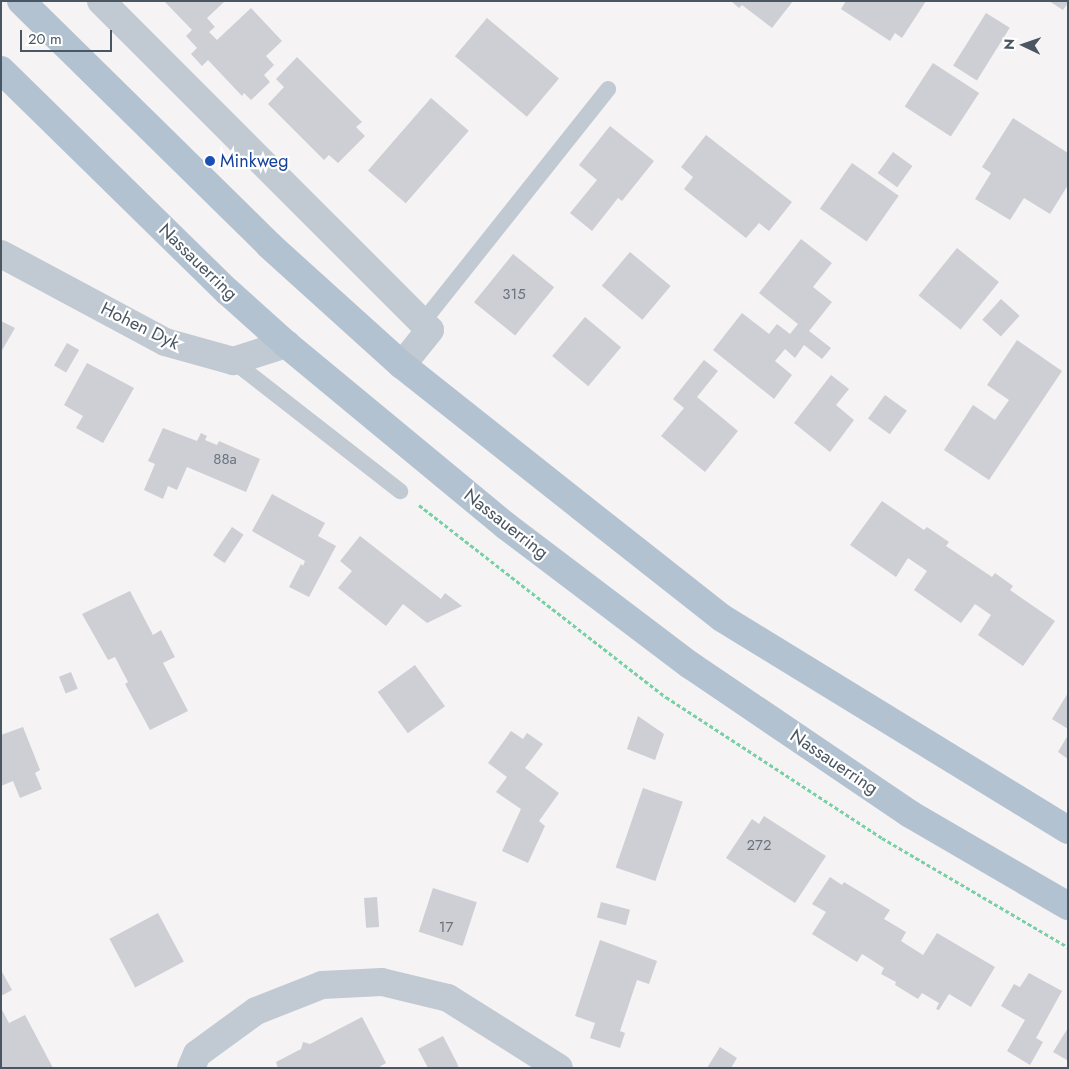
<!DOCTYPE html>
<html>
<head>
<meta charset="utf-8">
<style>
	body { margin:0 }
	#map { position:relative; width:1069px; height:1069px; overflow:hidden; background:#f5f3f3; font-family:Jost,sans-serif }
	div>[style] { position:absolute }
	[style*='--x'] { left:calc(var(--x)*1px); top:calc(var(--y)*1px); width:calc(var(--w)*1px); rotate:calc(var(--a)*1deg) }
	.building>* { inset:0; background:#cdcfd5; transform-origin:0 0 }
	.path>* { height:3px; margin-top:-1.5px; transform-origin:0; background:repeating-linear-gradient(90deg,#7ad0a6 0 4px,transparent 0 6.5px) }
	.lane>* { height:16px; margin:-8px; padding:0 8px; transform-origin:8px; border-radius:8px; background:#c1cad2 }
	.street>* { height:28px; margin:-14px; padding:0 14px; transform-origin:14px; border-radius:14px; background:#c1cad2 }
	.primary>* { height:28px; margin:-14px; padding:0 14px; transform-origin:14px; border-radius:14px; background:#b3c2d1 }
	.dots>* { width:14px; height:14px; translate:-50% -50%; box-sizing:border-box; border:2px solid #fff; border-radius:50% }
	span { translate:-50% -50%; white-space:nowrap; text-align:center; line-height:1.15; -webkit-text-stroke:4.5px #fff; paint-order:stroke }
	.number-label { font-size:15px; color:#6b747e }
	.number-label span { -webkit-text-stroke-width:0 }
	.transit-label { font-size:18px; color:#164399 }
	.left { translate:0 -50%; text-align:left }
	.street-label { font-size:18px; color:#4a5661 }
	.frame { position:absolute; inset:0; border:2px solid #4a5661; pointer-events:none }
	.north { position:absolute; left:999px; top:20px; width:50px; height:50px; -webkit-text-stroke:4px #fff; paint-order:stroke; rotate:273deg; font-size:14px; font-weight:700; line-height:20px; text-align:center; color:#4a5661 }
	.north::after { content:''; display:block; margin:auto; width:18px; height:22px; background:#4a5661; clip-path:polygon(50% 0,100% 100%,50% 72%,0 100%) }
	.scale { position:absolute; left:20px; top:30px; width:92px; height:22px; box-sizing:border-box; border:2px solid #4a5661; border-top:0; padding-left:6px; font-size:15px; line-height:18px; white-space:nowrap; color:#4a5661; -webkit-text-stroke:4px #fff; paint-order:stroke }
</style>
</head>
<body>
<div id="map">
	<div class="building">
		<i style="clip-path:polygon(164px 1px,225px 1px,207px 18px,215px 27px,209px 32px,217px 40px,251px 8px,282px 41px,266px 56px,274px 65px,264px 75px,270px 82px,251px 100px,244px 93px,242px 96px,208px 60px,202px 66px,191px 54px,197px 48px,186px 36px,192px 30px)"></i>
		<i style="clip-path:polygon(731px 1px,793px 1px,772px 28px,742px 5px,739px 8px)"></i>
		<i style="clip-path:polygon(846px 1px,926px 1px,902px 38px,895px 33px,890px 41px,841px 9px)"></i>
		<i style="clip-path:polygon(1049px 1px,1068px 1px,1068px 3px,1063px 10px)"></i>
		<i style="left:986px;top:13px;width:28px;height:62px;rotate:32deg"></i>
		<i style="left:487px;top:18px;width:94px;height:50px;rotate:40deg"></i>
		<i style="clip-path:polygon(297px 57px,362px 122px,356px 127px,365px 136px,338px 163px,329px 155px,324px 160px,268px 104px,284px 87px,276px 79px)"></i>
		<i style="left:933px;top:63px;width:55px;height:52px;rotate:33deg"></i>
		<i style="left:431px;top:98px;width:50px;height:96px;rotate:41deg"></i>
		<i style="clip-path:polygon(1013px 118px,1068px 153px,1068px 185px,1050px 214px,1024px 198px,1010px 220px,975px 199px,991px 173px,982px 167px)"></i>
		<i style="clip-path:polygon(610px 126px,654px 161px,622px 201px,618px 198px,592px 231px,570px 213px,597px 180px,579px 165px)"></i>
		<i style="clip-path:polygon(706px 135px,792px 202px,769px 231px,759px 223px,746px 238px,684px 189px,693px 177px,681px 167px)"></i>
		<i style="left:893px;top:152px;width:24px;height:26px;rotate:36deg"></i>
		<i style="left:852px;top:163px;width:57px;height:56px;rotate:35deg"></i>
		<i style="clip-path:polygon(801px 239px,832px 263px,813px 287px,832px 302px,809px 331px,831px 348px,822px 359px,804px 345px,795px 358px,785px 349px,775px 361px,792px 375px,774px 399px,713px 350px,742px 313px,769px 334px,777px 324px,790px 334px,798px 324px,759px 293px)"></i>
		<i style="left:957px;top:248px;width:54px;height:61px;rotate:39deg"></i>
		<i style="left:630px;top:252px;width:53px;height:44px;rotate:40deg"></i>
		<i style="left:513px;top:254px;width:53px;height:62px;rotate:39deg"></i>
		<i style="left:1001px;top:299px;width:25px;height:28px;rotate:42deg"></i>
		<i style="left:585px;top:317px;width:47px;height:51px;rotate:40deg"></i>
		<i style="clip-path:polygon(1px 321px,15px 328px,1px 352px)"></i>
		<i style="clip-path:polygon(1017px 340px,1062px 371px,989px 480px,944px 450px,973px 405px,995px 420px,1009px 400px,987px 385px)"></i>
		<i style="left:67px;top:343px;width:14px;height:26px;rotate:30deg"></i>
		<i style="clip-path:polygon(704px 360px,718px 371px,697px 397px,738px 431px,705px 472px,661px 436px,684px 408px,673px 399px)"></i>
		<i style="clip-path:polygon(87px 363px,134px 388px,103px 443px,76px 428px,83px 416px,64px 405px)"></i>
		<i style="clip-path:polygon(831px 375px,849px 389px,836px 405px,854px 420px,830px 452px,794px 423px)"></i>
		<i style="left:885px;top:395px;width:27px;height:29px;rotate:36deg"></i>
		<i style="clip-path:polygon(163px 428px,197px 441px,201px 433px,207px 436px,205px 440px,217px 445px,219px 441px,260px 459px,246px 492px,187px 467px,177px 490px,168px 486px,163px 499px,144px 490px,155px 464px,148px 461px)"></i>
		<i style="clip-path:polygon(272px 494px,325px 523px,318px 536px,336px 546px,309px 597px,289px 587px,301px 564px,303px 566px,305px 561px,252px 531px)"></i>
		<i style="clip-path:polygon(882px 501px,924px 530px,927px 527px,949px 542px,946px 546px,992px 577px,995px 573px,1013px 586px,1010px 590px,1055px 621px,1023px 666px,978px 635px,991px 615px,975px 604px,961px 623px,914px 590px,927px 571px,908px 558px,896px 577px,850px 545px)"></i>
		<i style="left:232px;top:527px;width:14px;height:34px;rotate:34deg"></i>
		<i style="clip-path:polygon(360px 536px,441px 599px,445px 593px,462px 606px,427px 623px,403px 604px,386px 626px,338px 588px,352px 571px,340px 561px)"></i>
		<i style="clip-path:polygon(130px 591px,153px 635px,161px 630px,175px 657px,163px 663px,188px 711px,150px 730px,125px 684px,128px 682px,115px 657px,108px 660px,82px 614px)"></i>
		<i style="left:415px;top:665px;width:51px;height:46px;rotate:54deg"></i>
		<i style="left:71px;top:672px;width:18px;height:13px;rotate:68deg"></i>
		<i style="clip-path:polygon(1068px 693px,1068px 729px,1052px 719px)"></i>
		<i style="clip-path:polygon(638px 716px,664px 734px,655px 760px,627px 749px)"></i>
		<i style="clip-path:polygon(23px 727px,40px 770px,35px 773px,42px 789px,20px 798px,13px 781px,1px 786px,1px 735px)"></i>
		<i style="clip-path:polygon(511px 731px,523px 739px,527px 733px,543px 744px,525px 768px,559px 793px,539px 821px,545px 826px,528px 863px,502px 851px,521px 809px,496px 792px,507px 777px,488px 763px)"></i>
		<i style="clip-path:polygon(1068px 735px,1068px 759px,1058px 752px)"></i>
		<i style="left:643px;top:788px;width:42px;height:84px;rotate:19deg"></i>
		<i style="clip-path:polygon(764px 816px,826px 856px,795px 903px,726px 858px,752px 819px,759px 824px)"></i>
		<i style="clip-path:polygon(830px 877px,842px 885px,844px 882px,890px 910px,884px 919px,906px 932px,901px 941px,923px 955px,937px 933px,995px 967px,971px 1007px,949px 994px,939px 1010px,936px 1009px,939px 1003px,922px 993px,918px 999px,895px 985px,896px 982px,881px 974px,884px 968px,867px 957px,862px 954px,857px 962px,812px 934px,826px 912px,812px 904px)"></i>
		<i style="left:433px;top:888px;width:46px;height:46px;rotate:18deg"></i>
		<i style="left:377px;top:897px;width:30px;height:13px;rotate:86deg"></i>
		<i style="left:601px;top:902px;width:30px;height:16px;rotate:15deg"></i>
		<i style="left:158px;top:913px;width:55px;height:55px;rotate:62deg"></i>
		<i style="clip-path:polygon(600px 940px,657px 961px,649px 984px,637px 980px,620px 1031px,625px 1033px,620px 1048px,590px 1038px,595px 1023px,575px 1016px)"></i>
		<i style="clip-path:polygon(1px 970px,12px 990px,1px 996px)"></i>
		<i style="clip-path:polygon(1029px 973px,1062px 991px,1036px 1038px,1043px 1042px,1030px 1065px,1007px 1051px,1025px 1020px,1001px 1006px,1014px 984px,1020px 987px)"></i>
		<i style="clip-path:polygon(1px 1008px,9px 1023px,25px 1015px,53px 1068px,1px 1068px)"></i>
		<i style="clip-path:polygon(362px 1017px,386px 1063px,378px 1068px,278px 1068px,276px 1062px,301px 1049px,303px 1042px,310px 1044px)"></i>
		<i style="clip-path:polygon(1068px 1028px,1068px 1058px,1067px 1060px,1053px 1052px)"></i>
		<i style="clip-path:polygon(443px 1036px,456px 1061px,459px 1068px,428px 1068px,418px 1049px)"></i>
		<i style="clip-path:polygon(720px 1047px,737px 1058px,731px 1068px,707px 1068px)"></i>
	</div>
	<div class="path">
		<i style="--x:419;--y:505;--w:313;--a:37.9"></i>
		<i style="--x:666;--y:697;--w:258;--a:33.1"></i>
		<i style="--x:882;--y:838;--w:216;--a:30.4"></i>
	</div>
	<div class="lane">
		<i style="--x:422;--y:323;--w:299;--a:-51.5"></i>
		<i style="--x:233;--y:361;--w:212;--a:37.9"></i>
	</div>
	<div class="street">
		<i style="--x:101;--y:1;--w:465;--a:45"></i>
		<i style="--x:430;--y:330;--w:45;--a:128.7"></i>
		<i style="--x:1;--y:254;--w:186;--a:28.2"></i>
		<i style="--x:165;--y:342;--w:71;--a:15.6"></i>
		<i style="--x:233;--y:361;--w:56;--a:-17.8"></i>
		<i style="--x:191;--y:1068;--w:15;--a:-67"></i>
		<i style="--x:197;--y:1054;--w:73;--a:-36.1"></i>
		<i style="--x:256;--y:1011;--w:71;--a:-21.5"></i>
		<i style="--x:322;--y:985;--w:60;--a:-2.9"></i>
		<i style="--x:382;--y:982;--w:68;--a:13.6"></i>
		<i style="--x:448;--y:998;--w:131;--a:32.2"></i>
	</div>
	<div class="primary">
		<i style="--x:21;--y:1;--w:348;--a:44.5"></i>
		<i style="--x:269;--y:245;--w:179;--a:42.1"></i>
		<i style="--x:402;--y:365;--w:228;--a:38.4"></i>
		<i style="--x:581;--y:507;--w:179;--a:38.2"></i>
		<i style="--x:722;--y:618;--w:406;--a:31.5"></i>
		<i style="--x:1;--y:70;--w:318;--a:44.4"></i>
		<i style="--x:228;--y:292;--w:78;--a:41.9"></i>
		<i style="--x:286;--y:344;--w:286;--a:39.6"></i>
		<i style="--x:506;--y:526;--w:231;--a:37.1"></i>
		<i style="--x:690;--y:665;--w:266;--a:34.1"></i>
		<i style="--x:910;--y:814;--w:183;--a:30.2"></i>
	</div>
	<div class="dots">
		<i style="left:210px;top:161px;background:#1a4fb4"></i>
	</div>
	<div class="number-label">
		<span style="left:514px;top:295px">315</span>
		<span style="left:225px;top:460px">88a</span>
		<span style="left:759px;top:846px">272</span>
		<span style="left:446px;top:928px">17</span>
	</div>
	<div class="transit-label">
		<span class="left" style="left:220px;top:161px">Minkweg</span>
	</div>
	<div class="street-label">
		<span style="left:198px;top:262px;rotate:44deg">Nassauerring</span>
		<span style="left:140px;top:326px;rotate:26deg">Hohen Dyk</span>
		<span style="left:506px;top:524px;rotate:38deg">Nassauerring</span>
		<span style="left:834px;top:762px;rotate:34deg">Nassauerring</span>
	</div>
	<div class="frame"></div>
	<div class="north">N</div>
	<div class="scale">20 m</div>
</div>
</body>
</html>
